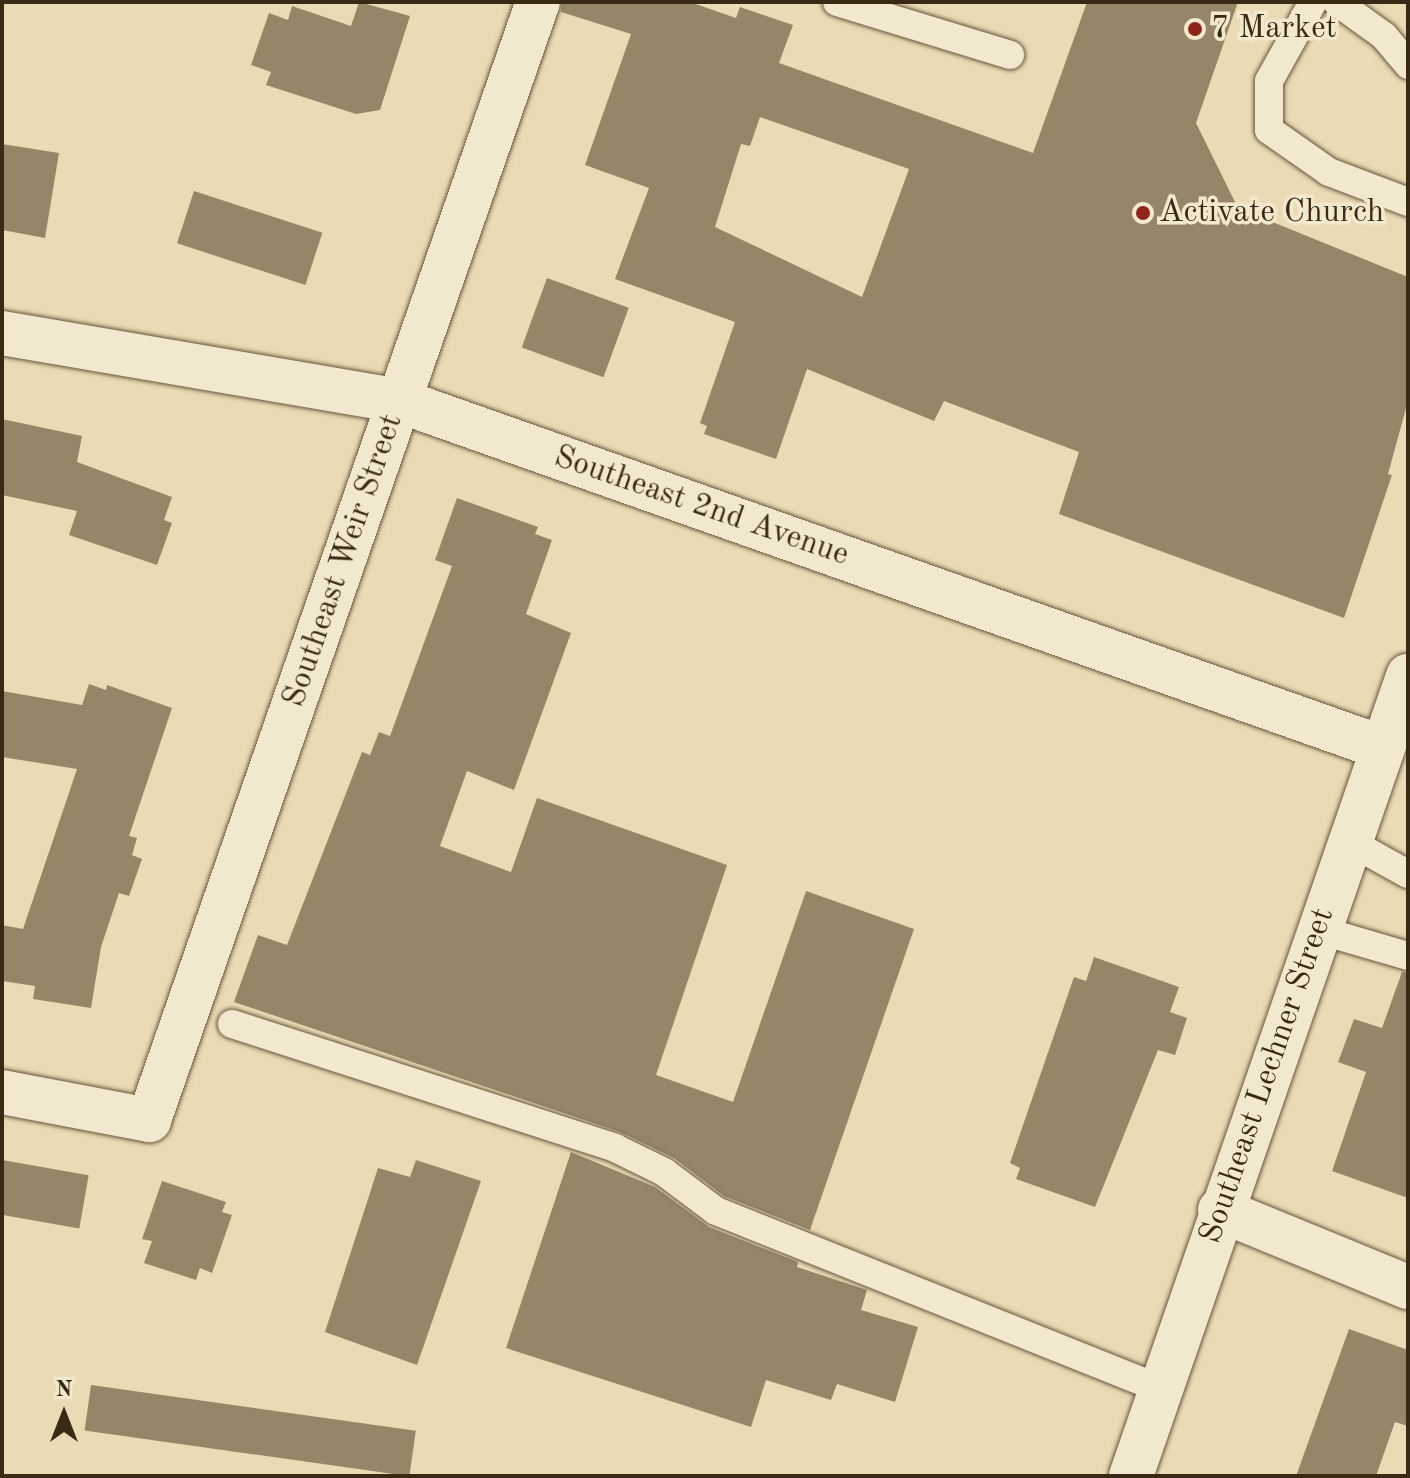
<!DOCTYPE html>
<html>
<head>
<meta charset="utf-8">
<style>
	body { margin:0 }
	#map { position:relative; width:1410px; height:1478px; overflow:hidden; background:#ebdbb4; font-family:"Old Standard TT",serif }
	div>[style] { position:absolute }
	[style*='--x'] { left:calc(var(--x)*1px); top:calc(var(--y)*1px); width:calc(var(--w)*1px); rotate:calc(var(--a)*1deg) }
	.building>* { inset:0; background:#968668; transform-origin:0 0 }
	.roads { filter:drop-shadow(0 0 2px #66563d) drop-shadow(0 0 2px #66563d) }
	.service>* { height:28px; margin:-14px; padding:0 14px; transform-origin:14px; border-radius:14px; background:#f2e8ce }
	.minor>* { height:44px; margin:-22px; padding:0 22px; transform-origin:22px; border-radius:22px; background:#f2e8ce }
	.secondary>* { height:44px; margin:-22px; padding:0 22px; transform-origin:22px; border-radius:22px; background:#f2e8ce }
	.dots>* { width:22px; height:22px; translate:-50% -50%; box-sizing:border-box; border:4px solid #f2e8ce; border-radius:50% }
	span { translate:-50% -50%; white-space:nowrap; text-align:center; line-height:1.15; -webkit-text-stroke:7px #f2e8ce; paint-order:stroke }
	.poi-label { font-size:32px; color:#392a15 }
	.left { translate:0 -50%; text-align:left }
	.street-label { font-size:32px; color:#392a15 }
	.frame { position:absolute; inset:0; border:4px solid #392a15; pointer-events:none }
	.north { position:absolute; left:24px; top:1374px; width:80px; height:80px; -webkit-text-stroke:6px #f2e8ce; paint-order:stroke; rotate:0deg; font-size:22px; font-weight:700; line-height:32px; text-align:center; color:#392a15 }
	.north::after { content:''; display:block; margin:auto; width:28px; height:36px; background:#392a15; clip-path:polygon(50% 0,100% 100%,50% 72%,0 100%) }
</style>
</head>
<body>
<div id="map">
	<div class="building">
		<i style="clip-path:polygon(359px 2px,410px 16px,380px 110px,356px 114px,266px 85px,271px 72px,251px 65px,269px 13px,288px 20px,292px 6px,351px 26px)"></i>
		<i style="clip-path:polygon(evenodd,562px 2px,690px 2px,736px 18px,740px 7px,793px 25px,779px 63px,1033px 153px,1087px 2px,1238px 2px,1196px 123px,1238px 208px,1408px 277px,1408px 401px,1388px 474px,1392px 475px,1344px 618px,1059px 514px,1079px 452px,944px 401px,934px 421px,807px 369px,776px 459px,704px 434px,707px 426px,700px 423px,735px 322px,615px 279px,649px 188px,585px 165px,631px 34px,561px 12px,562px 2px,760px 117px,909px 169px,862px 297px,715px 227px,741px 144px,750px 146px,760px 117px)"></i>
		<i style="clip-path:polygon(2px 144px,59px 153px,45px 238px,2px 230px)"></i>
		<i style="left:194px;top:191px;width:135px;height:55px;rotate:18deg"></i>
		<i style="left:547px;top:278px;width:87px;height:74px;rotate:20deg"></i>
		<i style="clip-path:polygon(2px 419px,82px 436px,77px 462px,172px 497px,164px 520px,172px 523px,157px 565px,69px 535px,77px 511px,2px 495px)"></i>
		<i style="clip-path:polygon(457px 498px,538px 527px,535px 534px,552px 540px,526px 614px,571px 633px,514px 790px,467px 771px,440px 846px,511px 872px,537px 798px,727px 865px,656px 1075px,733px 1102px,806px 891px,914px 929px,810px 1230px,724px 1196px,674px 1158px,620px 1132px,234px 1002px,258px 935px,287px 945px,362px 752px,370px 755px,379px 732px,390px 736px,452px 566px,435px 560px)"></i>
		<i style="clip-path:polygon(89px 684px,106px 690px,107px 685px,172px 708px,129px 836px,137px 838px,132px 855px,142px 859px,129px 896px,119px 893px,101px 947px,91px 1008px,33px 999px,35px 986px,2px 981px,2px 925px,23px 929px,77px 769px,2px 757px,2px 691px,82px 705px)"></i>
		<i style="clip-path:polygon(1094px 957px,1179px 987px,1170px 1012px,1187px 1018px,1175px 1055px,1158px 1050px,1095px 1207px,1016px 1179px,1020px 1168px,1010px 1163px,1074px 977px,1086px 981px)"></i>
		<i style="clip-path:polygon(1402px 972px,1408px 973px,1408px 1198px,1332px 1171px,1366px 1072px,1338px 1062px,1354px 1019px,1382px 1028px)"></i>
		<i style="clip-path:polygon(571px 1152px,655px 1187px,709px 1227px,798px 1262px,797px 1267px,867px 1290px,861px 1310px,918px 1327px,895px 1402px,837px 1384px,831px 1400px,766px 1380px,751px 1427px,506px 1348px)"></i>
		<i style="left:2px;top:1160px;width:88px;height:54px;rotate:10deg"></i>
		<i style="clip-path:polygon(416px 1160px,481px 1181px,417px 1365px,325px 1332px,378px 1168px,410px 1177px)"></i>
		<i style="clip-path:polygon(162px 1181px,226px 1202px,222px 1212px,232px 1215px,212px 1273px,200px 1268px,196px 1280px,144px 1263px,152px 1241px,142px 1239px)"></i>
		<i style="clip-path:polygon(1349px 1329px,1408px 1350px,1408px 1426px,1395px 1422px,1376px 1476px,1296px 1476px)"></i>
		<i style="left:91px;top:1385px;width:328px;height:46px;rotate:8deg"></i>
	</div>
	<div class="roads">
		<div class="service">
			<i style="--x:837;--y:2;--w:181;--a:17"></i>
			<i style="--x:1313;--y:2;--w:90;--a:119.1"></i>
			<i style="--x:1269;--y:81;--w:49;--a:90"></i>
			<i style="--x:1269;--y:130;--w:73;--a:35"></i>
			<i style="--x:1329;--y:172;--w:85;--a:20.8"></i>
			<i style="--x:1337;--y:2;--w:58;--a:35.9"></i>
			<i style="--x:1384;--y:36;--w:38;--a:50"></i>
			<i style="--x:1350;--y:842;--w:66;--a:28.9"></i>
			<i style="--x:1319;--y:930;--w:93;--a:16.3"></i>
			<i style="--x:232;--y:1024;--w:403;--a:17.9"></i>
			<i style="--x:615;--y:1148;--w:55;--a:26.1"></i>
			<i style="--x:664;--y:1172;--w:65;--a:36.9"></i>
			<i style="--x:716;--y:1211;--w:480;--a:21.8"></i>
		</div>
		<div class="minor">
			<i style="--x:2;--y:333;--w:404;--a:9.7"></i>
			<i style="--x:400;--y:401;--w:1042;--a:19.44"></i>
			<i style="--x:2;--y:1092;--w:150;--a:10.8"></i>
			<i style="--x:149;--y:1120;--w:1184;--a:-70.82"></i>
			<i style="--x:1220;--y:1210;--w:203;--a:22.3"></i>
		</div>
		<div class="secondary">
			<i style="--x:1131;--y:1476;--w:847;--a:-70.9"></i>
		</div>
	</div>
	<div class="dots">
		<i style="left:1195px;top:29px;background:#8f2418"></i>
		<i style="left:1143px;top:213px;background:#8f2418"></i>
	</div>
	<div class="poi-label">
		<span class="left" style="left:1211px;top:29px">7 Market</span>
		<span class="left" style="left:1159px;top:213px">Activate Church</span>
	</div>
	<div class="street-label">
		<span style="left:701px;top:507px;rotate:19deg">Southeast 2nd Avenue</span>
		<span style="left:344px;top:561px;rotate:-71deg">Southeast Weir Street</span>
		<span style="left:1268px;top:1076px;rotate:-71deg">Southeast Lechner Street</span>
	</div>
	<div class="frame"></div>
	<div class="north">N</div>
</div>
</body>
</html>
